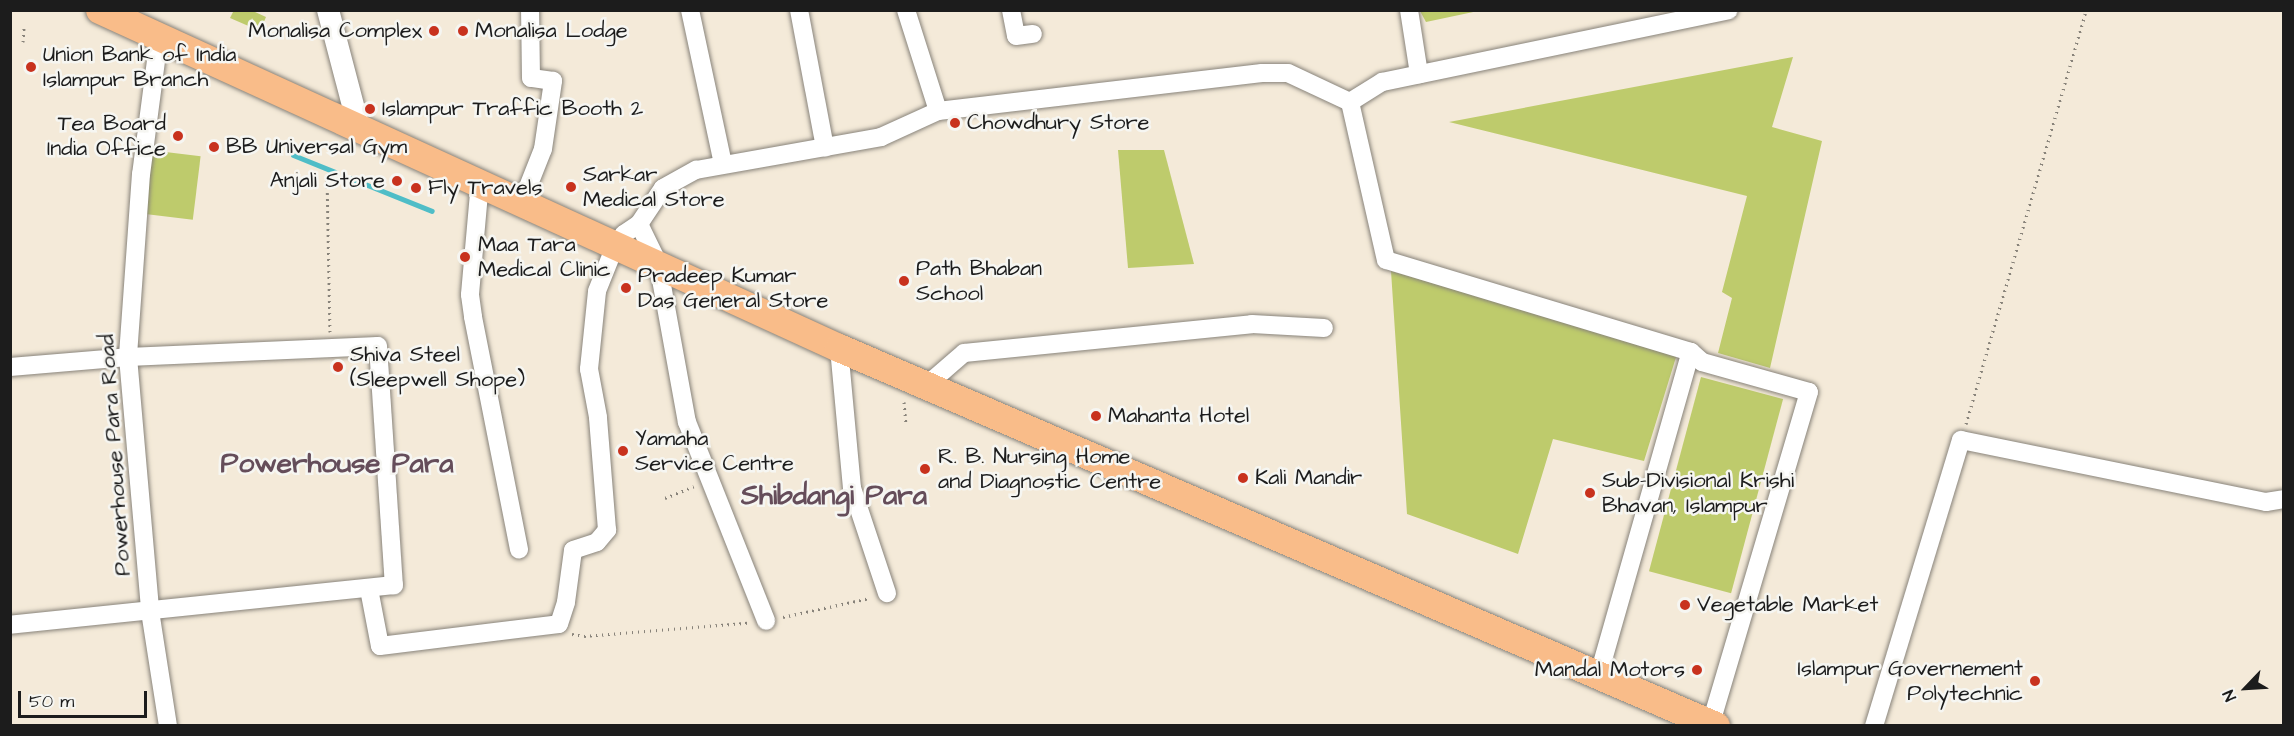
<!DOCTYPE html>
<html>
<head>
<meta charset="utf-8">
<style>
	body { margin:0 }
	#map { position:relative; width:2294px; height:736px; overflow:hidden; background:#f4ead9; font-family:"Architects Daughter",sans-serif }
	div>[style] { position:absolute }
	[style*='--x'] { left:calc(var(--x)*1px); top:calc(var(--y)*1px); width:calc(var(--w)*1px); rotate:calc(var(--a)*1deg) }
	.green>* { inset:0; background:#becb6c; transform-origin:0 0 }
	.stream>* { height:5px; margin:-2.5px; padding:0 2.5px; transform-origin:2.5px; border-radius:2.5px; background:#4fbdc7 }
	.path>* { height:3px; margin-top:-1.5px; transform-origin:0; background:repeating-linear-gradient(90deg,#88837a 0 1.5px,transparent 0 6px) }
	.roads { filter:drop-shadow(0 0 2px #88837a) drop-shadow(0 0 2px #88837a) }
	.minor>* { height:18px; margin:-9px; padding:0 9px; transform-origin:9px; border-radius:9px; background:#fff }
	.tertiary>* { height:22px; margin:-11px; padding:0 11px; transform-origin:11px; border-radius:11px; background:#fff }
	.primary>* { height:28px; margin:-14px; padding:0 14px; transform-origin:14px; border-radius:14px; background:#f9bc89 }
	.dots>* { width:16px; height:16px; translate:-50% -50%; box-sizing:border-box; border:3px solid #f6f6f2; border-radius:50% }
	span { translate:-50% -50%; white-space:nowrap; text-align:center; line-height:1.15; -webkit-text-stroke:5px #f6f6f2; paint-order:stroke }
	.poi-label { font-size:22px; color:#1c1c1c }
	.right { translate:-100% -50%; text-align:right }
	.left { translate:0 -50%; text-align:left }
	.street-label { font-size:22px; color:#1c1c1c }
	.district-label { font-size:28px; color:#654d5a; font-weight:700 }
	.frame { position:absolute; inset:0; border:12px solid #1c1c1c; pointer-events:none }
	.north { position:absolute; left:2216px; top:658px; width:60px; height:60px; -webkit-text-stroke:4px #f6f6f2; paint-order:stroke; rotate:245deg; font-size:16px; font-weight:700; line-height:24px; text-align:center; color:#1c1c1c }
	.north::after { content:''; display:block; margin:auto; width:21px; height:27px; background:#1c1c1c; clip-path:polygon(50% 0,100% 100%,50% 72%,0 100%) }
	.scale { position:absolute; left:18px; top:691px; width:129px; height:27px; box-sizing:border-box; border:3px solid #1c1c1c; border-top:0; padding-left:8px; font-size:18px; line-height:21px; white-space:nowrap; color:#1c1c1c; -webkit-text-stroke:4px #f6f6f2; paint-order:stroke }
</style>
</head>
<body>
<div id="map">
	<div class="green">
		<i style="clip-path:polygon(234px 10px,253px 11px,266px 17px,260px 31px,230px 18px)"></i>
		<i style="clip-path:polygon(1420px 11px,1478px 11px,1426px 22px)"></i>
		<i style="clip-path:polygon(1793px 57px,1772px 127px,1822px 141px,1770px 368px,1718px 353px,1732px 298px,1722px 292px,1747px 196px,1449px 122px)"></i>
		<i style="left:149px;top:150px;width:52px;height:64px;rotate:7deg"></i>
		<i style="clip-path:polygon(1118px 150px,1164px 150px,1194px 264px,1128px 268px)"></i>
		<i style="clip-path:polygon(1391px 271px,1677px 354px,1644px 461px,1553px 439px,1518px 554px,1407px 514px)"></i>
		<i style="left:1701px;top:377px;width:85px;height:201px;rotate:15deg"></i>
	</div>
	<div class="stream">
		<i style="--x:293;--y:155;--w:45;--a:22"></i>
		<i style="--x:350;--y:178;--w:88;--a:21.9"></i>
	</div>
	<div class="path">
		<i style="--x:23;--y:42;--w:15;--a:-86"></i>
		<i style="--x:330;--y:332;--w:155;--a:-91.1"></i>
		<i style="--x:327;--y:177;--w:19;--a:16"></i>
		<i style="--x:904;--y:402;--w:22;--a:85"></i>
		<i style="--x:1966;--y:424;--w:431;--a:-73.8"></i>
		<i style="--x:665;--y:498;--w:31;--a:-22"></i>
		<i style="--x:783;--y:617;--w:89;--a:-12.3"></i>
		<i style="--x:572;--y:634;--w:12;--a:9"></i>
		<i style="--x:584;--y:636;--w:164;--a:-4.6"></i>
	</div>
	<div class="roads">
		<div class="minor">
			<i style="--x:690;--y:10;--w:157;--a:77.9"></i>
			<i style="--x:799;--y:10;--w:140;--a:79.3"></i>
			<i style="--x:906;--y:10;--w:106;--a:72.4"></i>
			<i style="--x:1011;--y:10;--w:26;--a:79"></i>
			<i style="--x:1016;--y:36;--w:17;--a:-7"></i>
			<i style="--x:1409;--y:10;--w:65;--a:81.1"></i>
			<i style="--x:159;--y:38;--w:137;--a:97.5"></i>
			<i style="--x:141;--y:174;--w:183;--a:94.1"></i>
			<i style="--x:128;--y:357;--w:255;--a:85"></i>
			<i style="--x:150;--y:611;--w:116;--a:81.1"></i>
			<i style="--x:1350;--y:102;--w:162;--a:77.2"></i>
			<i style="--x:1386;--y:260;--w:319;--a:16.8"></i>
			<i style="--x:1691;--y:352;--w:15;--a:42"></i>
			<i style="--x:1702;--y:362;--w:111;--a:15.7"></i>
			<i style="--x:1809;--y:392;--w:345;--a:106.5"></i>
			<i style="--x:480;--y:182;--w:113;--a:95.1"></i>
			<i style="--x:470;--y:295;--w:22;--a:82"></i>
			<i style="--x:473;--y:317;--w:237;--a:78.8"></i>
			<i style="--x:522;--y:202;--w:57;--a:-68.4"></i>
			<i style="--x:543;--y:149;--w:69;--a:-81.6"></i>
			<i style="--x:553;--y:81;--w:22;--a:-172"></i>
			<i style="--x:531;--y:78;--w:68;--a:-90.8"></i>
			<i style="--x:639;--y:224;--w:43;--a:64"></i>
			<i style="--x:658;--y:263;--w:162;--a:79.7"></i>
			<i style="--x:687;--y:422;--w:214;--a:68.3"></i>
			<i style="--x:839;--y:348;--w:141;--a:84.7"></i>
			<i style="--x:852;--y:488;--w:111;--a:71.6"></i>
			<i style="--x:10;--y:367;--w:118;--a:-4.8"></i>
			<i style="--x:128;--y:357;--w:250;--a:-2.5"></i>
			<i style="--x:378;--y:346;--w:240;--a:86.2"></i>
			<i style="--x:394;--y:585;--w:386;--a:174.1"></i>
			<i style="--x:927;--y:385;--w:49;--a:-40.9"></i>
			<i style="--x:964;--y:353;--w:289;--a:-5.7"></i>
			<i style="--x:1252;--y:324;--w:72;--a:3.2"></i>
			<i style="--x:369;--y:589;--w:58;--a:79.1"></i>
			<i style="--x:380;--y:646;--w:180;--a:-7"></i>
			<i style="--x:559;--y:624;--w:23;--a:-72"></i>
			<i style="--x:566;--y:602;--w:52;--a:-82.3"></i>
			<i style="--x:573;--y:550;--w:25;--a:-18"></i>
			<i style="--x:597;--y:542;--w:16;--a:-50"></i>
			<i style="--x:607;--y:530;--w:113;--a:-94.6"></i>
			<i style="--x:598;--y:417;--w:49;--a:-100.6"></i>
			<i style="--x:589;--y:369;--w:78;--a:-84.1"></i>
			<i style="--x:597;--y:291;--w:48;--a:-68.2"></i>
			<i style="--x:615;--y:246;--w:15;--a:-53"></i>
			<i style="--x:624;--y:234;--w:18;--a:-34"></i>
			<i style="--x:639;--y:224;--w:43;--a:-56.3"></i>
			<i style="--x:663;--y:188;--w:38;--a:-29"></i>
			<i style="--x:696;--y:170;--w:188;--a:-10.1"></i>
			<i style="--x:881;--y:137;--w:63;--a:-24.5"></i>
			<i style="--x:938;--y:111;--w:326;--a:-6.7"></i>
			<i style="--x:1262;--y:73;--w:26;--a:0"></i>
			<i style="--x:1288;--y:73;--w:68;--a:25.1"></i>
			<i style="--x:1350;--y:102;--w:38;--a:-32"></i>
			<i style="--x:1382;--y:82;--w:354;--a:-11.7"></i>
			<i style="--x:1599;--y:674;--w:335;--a:-74.1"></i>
			<i style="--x:1874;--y:726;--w:299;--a:-73.1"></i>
			<i style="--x:1961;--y:440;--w:311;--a:11.5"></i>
			<i style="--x:2266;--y:502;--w:18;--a:-9"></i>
		</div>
		<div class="tertiary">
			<i style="--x:328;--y:10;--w:122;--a:75.3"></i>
		</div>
		<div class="primary">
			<i style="--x:100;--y:10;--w:813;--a:24.58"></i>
			<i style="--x:839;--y:348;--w:955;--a:23.32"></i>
		</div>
	</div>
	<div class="dots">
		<i style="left:434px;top:31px;background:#c8321e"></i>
		<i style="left:463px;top:31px;background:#c8321e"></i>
		<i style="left:31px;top:67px;background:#c8321e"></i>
		<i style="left:370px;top:109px;background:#c8321e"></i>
		<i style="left:955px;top:123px;background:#c8321e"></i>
		<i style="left:178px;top:136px;background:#c8321e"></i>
		<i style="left:214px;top:147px;background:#c8321e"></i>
		<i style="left:397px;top:181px;background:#c8321e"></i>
		<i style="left:571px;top:187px;background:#c8321e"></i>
		<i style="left:416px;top:188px;background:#c8321e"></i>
		<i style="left:465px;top:257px;background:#c8321e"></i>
		<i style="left:904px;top:281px;background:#c8321e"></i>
		<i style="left:626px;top:288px;background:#c8321e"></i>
		<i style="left:338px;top:367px;background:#c8321e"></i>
		<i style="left:1096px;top:416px;background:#c8321e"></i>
		<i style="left:623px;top:451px;background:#c8321e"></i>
		<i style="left:925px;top:469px;background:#c8321e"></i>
		<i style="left:1243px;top:478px;background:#c8321e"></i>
		<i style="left:1590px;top:493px;background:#c8321e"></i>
		<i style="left:1685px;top:605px;background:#c8321e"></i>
		<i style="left:1697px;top:670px;background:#c8321e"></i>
		<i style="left:2035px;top:681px;background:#c8321e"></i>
	</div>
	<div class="poi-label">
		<span class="right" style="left:422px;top:31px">Monalisa Complex</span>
		<span class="left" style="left:475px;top:31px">Monalisa Lodge</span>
		<span class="left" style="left:43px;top:67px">Union Bank of India<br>Islampur Branch</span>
		<span class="left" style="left:382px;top:109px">Islampur Traffic Booth 2</span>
		<span class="right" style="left:166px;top:136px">Tea Board<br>India Office</span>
		<span class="left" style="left:967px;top:123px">Chowdhury Store</span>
		<span class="left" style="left:226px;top:147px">BB Universal Gym</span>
		<span class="left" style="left:583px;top:187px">Sarkar<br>Medical Store</span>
		<span class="right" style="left:385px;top:181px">Anjali Store</span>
		<span class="left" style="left:428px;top:188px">Fly Travels</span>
		<span class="left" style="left:478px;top:257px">Maa Tara<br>Medical Clinic</span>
		<span class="left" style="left:916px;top:281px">Path Bhaban<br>School</span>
		<span class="left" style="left:638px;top:288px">Pradeep Kumar<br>Das General Store</span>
		<span class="left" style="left:350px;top:367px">Shiva Steel<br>(Sleepwell Shope)</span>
		<span class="left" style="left:1108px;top:416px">Mahanta Hotel</span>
		<span class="left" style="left:635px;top:451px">Yamaha<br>Service Centre</span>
		<span class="left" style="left:938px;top:469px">R. B. Nursing Home<br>and Diagnostic Centre</span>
		<span class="left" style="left:1255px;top:478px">Kali Mandir</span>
		<span class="left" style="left:1602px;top:493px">Sub-Divisional Krishi<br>Bhavan, Islampur</span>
		<span class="left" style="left:1697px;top:605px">Vegetable Market</span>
		<span class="right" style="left:2023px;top:681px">Islampur Governement<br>Polytechnic</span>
		<span class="right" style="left:1685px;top:670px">Mandal Motors</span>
	</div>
	<div class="street-label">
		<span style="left:115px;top:455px;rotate:-94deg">Powerhouse Para Road</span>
	</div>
	<div class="district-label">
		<span style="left:337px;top:464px">Powerhouse Para</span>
		<span style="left:834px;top:496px">Shibdangi Para</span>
	</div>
	<div class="frame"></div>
	<div class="north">N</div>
	<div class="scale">50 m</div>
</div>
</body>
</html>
